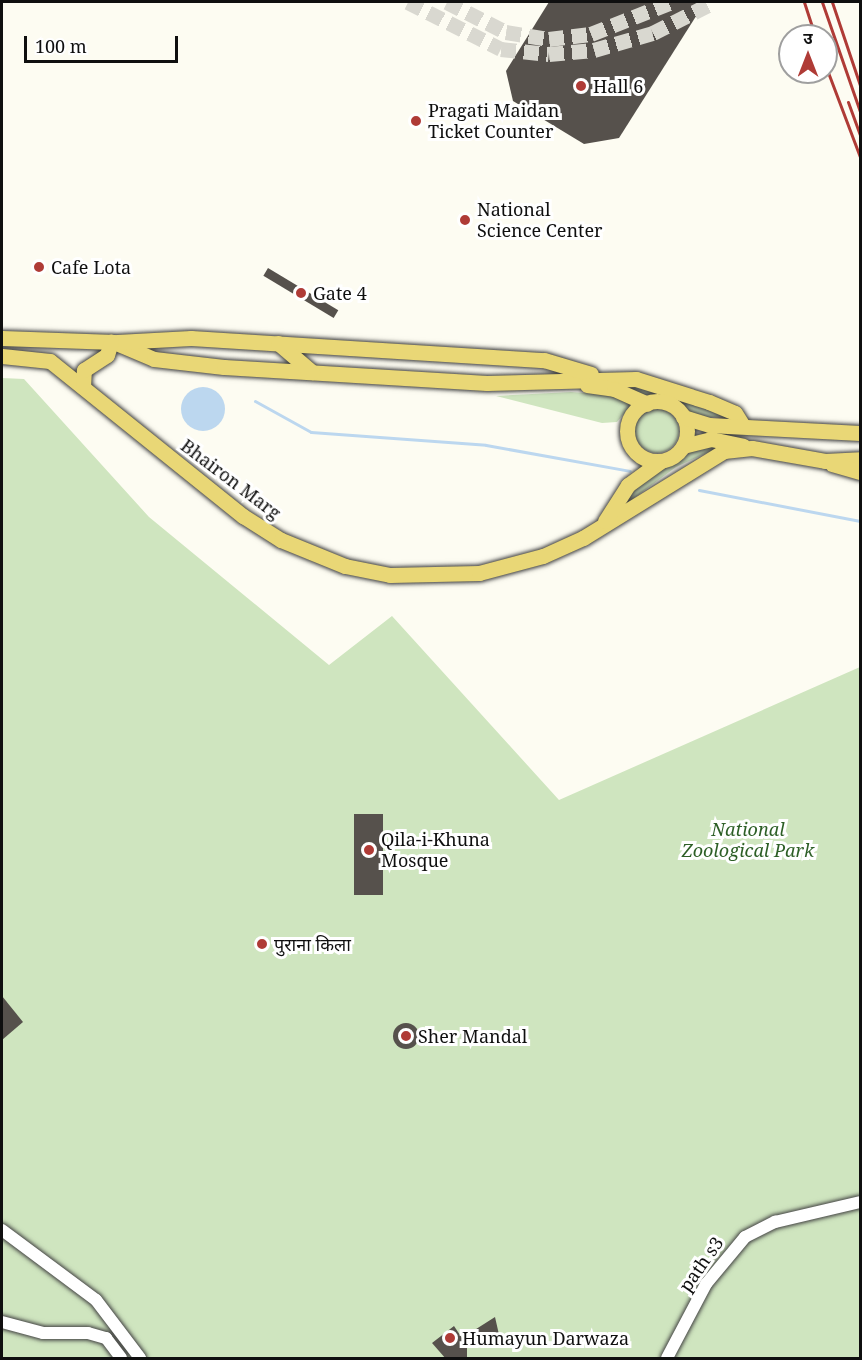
<!DOCTYPE html>
<html>
<head>
<meta charset="utf-8">
<style>
	body { margin:0 }
	#map { position:relative; width:862px; height:1360px; overflow:hidden; background:#fdfcf2; font-family:"Noto Serif","Noto Sans Devanagari",serif }
	div>[style] { position:absolute }
	[style*='--x'] { left:calc(var(--x)*1px); top:calc(var(--y)*1px); width:calc(var(--w)*1px); rotate:calc(var(--a)*1deg) }
	.green>* { inset:0; background:#cfe5bf }
	.round { border-radius:50% }
	.water>* { inset:0; background:#bcd7ef }
	.stream>* { height:3px; margin:-1.5px; padding:0 1.5px; transform-origin:1.5px; border-radius:1.5px; background:#bcd7ef }
	.building>* { inset:0; background:#56514c; transform-origin:0 0 }
	.major-tunnel>* { height:15px; margin-top:-7.5px; transform-origin:0; background:repeating-linear-gradient(90deg,#d9d8d0 0 15px,transparent 0 23px) }
	.roads { filter:drop-shadow(0 0 2px #424242) drop-shadow(0 0 2px #424242) }
	.minor>* { height:12px; margin:-6px; padding:0 6px; transform-origin:6px; border-radius:6px; background:#fff }
	.major>* { height:15px; margin:-7.5px; padding:0 7.5px; transform-origin:7.5px; border-radius:7.5px; background:#e9d776 }
	.major>.ring { margin:-7.5px; padding:0; box-sizing:content-box; background:none; border:15px solid #e9d776; border-radius:50% }
	.rail>* { height:3px; margin:-1.5px; padding:0 1.5px; transform-origin:1.5px; border-radius:1.5px; background:#af3b36 }
	.dots>* { width:16px; height:16px; translate:-50% -50%; box-sizing:border-box; border:3px solid #fff; border-radius:50% }
	span { translate:-50% -50%; white-space:nowrap; text-align:center; line-height:1.15; -webkit-text-stroke:6px #fff; paint-order:stroke }
	.poi-label { font-size:18px; color:#0f0f0f }
	.left { translate:0 -50%; text-align:left }
	.street-label { font-size:18px; color:#0f0f0f }
	.park-label { font-size:18px; color:#2d5f26; font-style:italic }
	.frame { position:absolute; inset:0; border:3px solid #0f0f0f; pointer-events:none }
	.north { position:absolute; left:778px; top:24px; width:60px; height:60px; box-sizing:border-box; background:#fff; border:2px solid #9f9f9f; border-radius:50%; rotate:0deg; font-size:16px; font-weight:700; line-height:24px; text-align:center; color:#0f0f0f }
	.north::after { content:''; display:block; margin:auto; width:21px; height:27px; background:#af3b36; clip-path:polygon(50% 0,100% 100%,50% 72%,0 100%) }
	.scale { position:absolute; left:24px; top:36px; width:154px; height:27px; box-sizing:border-box; border:3px solid #0f0f0f; border-top:0; padding-left:8px; font-size:18px; line-height:21px; white-space:nowrap; color:#0f0f0f; -webkit-text-stroke:4px #fff; paint-order:stroke }
</style>
</head>
<body>
<div id="map">
	<div class="green">
		<i style="clip-path:polygon(2px 378px,24px 379px,149px 517px,329px 665px,392px 616px,559px 800px,860px 667px,860px 1358px,2px 1358px)"></i>
		<i style="clip-path:polygon(624px 385px,675px 397px,722px 416px,706px 418px,684px 410px,674px 399px,646px 397px)"></i>
		<i style="clip-path:polygon(571px 392px,613px 395px,632px 404px,617px 422px,602px 423px,496px 396px)"></i>
		<i class="round" style="left:635px;top:409px;width:44px;height:44px"></i>
		<i style="clip-path:polygon(699px 446px,722px 446px,676px 467px,626px 504px,634px 489px,659px 469px,675px 464px)"></i>
	</div>
	<div class="water">
		<i class="round" style="left:181px;top:387px;width:44px;height:44px"></i>
	</div>
	<div class="stream">
		<i style="--x:255;--y:401;--w:64;--a:29"></i>
		<i style="--x:311;--y:432;--w:175;--a:4.2"></i>
		<i style="--x:486;--y:445;--w:146;--a:10.2"></i>
		<i style="--x:699;--y:490;--w:164;--a:10.9"></i>
	</div>
	<div class="building">
		<i style="clip-path:polygon(549px 2px,705px 2px,619px 138px,584px 144px,513px 101px,506px 71px)"></i>
		<i style="left:268px;top:268px;width:82px;height:9px;rotate:31deg"></i>
		<i style="left:354px;top:814px;width:29px;height:81px"></i>
		<i style="clip-path:polygon(2px 996px,23px 1022px,2px 1040px)"></i>
		<i class="round" style="left:393px;top:1023px;width:26px;height:26px"></i>
		<i style="clip-path:polygon(495px 1317px,500px 1339px,486px 1342px,482px 1337px,467px 1346px,467px 1359px,446px 1359px,432px 1343px,454px 1326px,462px 1338px)"></i>
	</div>
	<div class="major-tunnel">
		<i style="--x:408;--y:2;--w:104;--a:26.8"></i>
		<i style="--x:501;--y:49;--w:48;--a:5.9"></i>
		<i style="--x:549;--y:54;--w:45;--a:-5.1"></i>
		<i style="--x:594;--y:50;--w:61;--a:-16.1"></i>
		<i style="--x:653;--y:33;--w:68;--a:-26.9"></i>
		<i style="--x:447;--y:2;--w:66;--a:27"></i>
		<i style="--x:506;--y:32;--w:44;--a:9.2"></i>
		<i style="--x:549;--y:39;--w:42;--a:-6.8"></i>
		<i style="--x:591;--y:34;--w:87;--a:-21.6"></i>
	</div>
	<div class="roads">
		<div class="minor">
			<i style="--x:2;--y:1230;--w:117;--a:36.7"></i>
			<i style="--x:96;--y:1300;--w:73;--a:52.8"></i>
			<i style="--x:2;--y:1322;--w:42;--a:15"></i>
			<i style="--x:43;--y:1333;--w:45;--a:0"></i>
			<i style="--x:88;--y:1333;--w:19;--a:16"></i>
			<i style="--x:106;--y:1338;--w:25;--a:53"></i>
			<i style="--x:667;--y:1358;--w:84;--a:-62.2"></i>
			<i style="--x:706;--y:1284;--w:61;--a:-50.3"></i>
			<i style="--x:745;--y:1237;--w:34;--a:-27"></i>
			<i style="--x:775;--y:1222;--w:87;--a:-13.2"></i>
		</div>
		<div class="major">
			<i style="--x:2;--y:338;--w:112;--a:2"></i>
			<i style="--x:114;--y:342;--w:43;--a:23"></i>
			<i style="--x:154;--y:359;--w:70;--a:6.5"></i>
			<i style="--x:224;--y:367;--w:263;--a:3.5"></i>
			<i style="--x:487;--y:383;--w:149;--a:-1.5"></i>
			<i style="--x:636;--y:379;--w:77;--a:17.5"></i>
			<i style="--x:709;--y:402;--w:28;--a:23"></i>
			<i style="--x:735;--y:413;--w:13;--a:58"></i>
			<i style="--x:117;--y:342;--w:74;--a:-3.1"></i>
			<i style="--x:191;--y:338;--w:354;--a:3.6"></i>
			<i style="--x:544;--y:360;--w:49;--a:16.6"></i>
			<i style="--x:278;--y:343;--w:45;--a:40.5"></i>
			<i style="--x:2;--y:356;--w:48;--a:5.9"></i>
			<i style="--x:50;--y:361;--w:248;--a:38.8"></i>
			<i style="--x:243;--y:516;--w:45;--a:32.3"></i>
			<i style="--x:281;--y:540;--w:69;--a:22.1"></i>
			<i style="--x:345;--y:566;--w:46;--a:11.3"></i>
			<i style="--x:390;--y:575;--w:89;--a:-1.3"></i>
			<i style="--x:479;--y:573;--w:66;--a:-14.9"></i>
			<i style="--x:543;--y:556;--w:44;--a:-24.2"></i>
			<i style="--x:583;--y:538;--w:166;--a:-31.7"></i>
			<i style="--x:724;--y:451;--w:28;--a:-6"></i>
			<i style="--x:752;--y:448;--w:74;--a:10.1"></i>
			<i style="--x:825;--y:461;--w:35;--a:-3"></i>
			<i style="--x:587;--y:385;--w:27;--a:8"></i>
			<i style="--x:614;--y:389;--w:36;--a:24"></i>
			<i style="--x:83;--y:387;--w:17;--a:-87"></i>
			<i style="--x:84;--y:370;--w:27;--a:-33"></i>
			<i style="--x:107;--y:355;--w:14;--a:-73"></i>
			<i class="ring" style="left:627px;top:401px;width:45px;height:45px"></i>
			<i style="--x:683;--y:417;--w:27;--a:17"></i>
			<i style="--x:709;--y:425;--w:151;--a:3"></i>
			<i style="--x:683;--y:446;--w:29;--a:-14"></i>
			<i style="--x:711;--y:439;--w:33;--a:12"></i>
			<i style="--x:832;--y:464;--w:29;--a:16"></i>
			<i style="--x:605;--y:521;--w:43;--a:-57.4"></i>
			<i style="--x:628;--y:485;--w:41;--a:-36"></i>
		</div>
	</div>
	<div class="rail">
		<i style="--x:804;--y:2;--w:36;--a:72"></i>
		<i style="--x:822;--y:2;--w:116;--a:70.9"></i>
		<i style="--x:832;--y:2;--w:88;--a:71.4"></i>
		<i style="--x:826;--y:67;--w:96;--a:69.3"></i>
		<i style="--x:848;--y:102;--w:35;--a:70"></i>
	</div>
	<div class="dots">
		<i style="left:581px;top:86px;background:#af3b36"></i>
		<i style="left:416px;top:121px;background:#af3b36"></i>
		<i style="left:465px;top:220px;background:#af3b36"></i>
		<i style="left:39px;top:267px;background:#af3b36"></i>
		<i style="left:301px;top:293px;background:#af3b36"></i>
		<i style="left:369px;top:850px;background:#af3b36"></i>
		<i style="left:262px;top:944px;background:#af3b36"></i>
		<i style="left:406px;top:1036px;background:#af3b36"></i>
		<i style="left:450px;top:1338px;background:#af3b36"></i>
	</div>
	<div class="poi-label">
		<span class="left" style="left:593px;top:86px">Hall 6</span>
		<span class="left" style="left:428px;top:121px">Pragati Maidan<br>Ticket Counter</span>
		<span class="left" style="left:477px;top:220px">National<br>Science Center</span>
		<span class="left" style="left:51px;top:267px">Cafe Lota</span>
		<span class="left" style="left:313px;top:293px">Gate 4</span>
		<span class="left" style="left:381px;top:850px">Qila-i-Khuna<br>Mosque</span>
		<span class="left" style="left:274px;top:944px">पुराना किला</span>
		<span class="left" style="left:418px;top:1036px">Sher Mandal</span>
		<span class="left" style="left:462px;top:1338px">Humayun Darwaza</span>
	</div>
	<div class="street-label">
		<span style="left:231px;top:479px;rotate:37deg">Bhairon Marg</span>
		<span style="left:701px;top:1264px;rotate:-55deg">path s3</span>
	</div>
	<div class="park-label">
		<span style="left:748px;top:840px">National<br>Zoological Park</span>
	</div>
	<div class="frame"></div>
	<div class="north">उ</div>
	<div class="scale">100 m</div>
</div>
</body>
</html>
